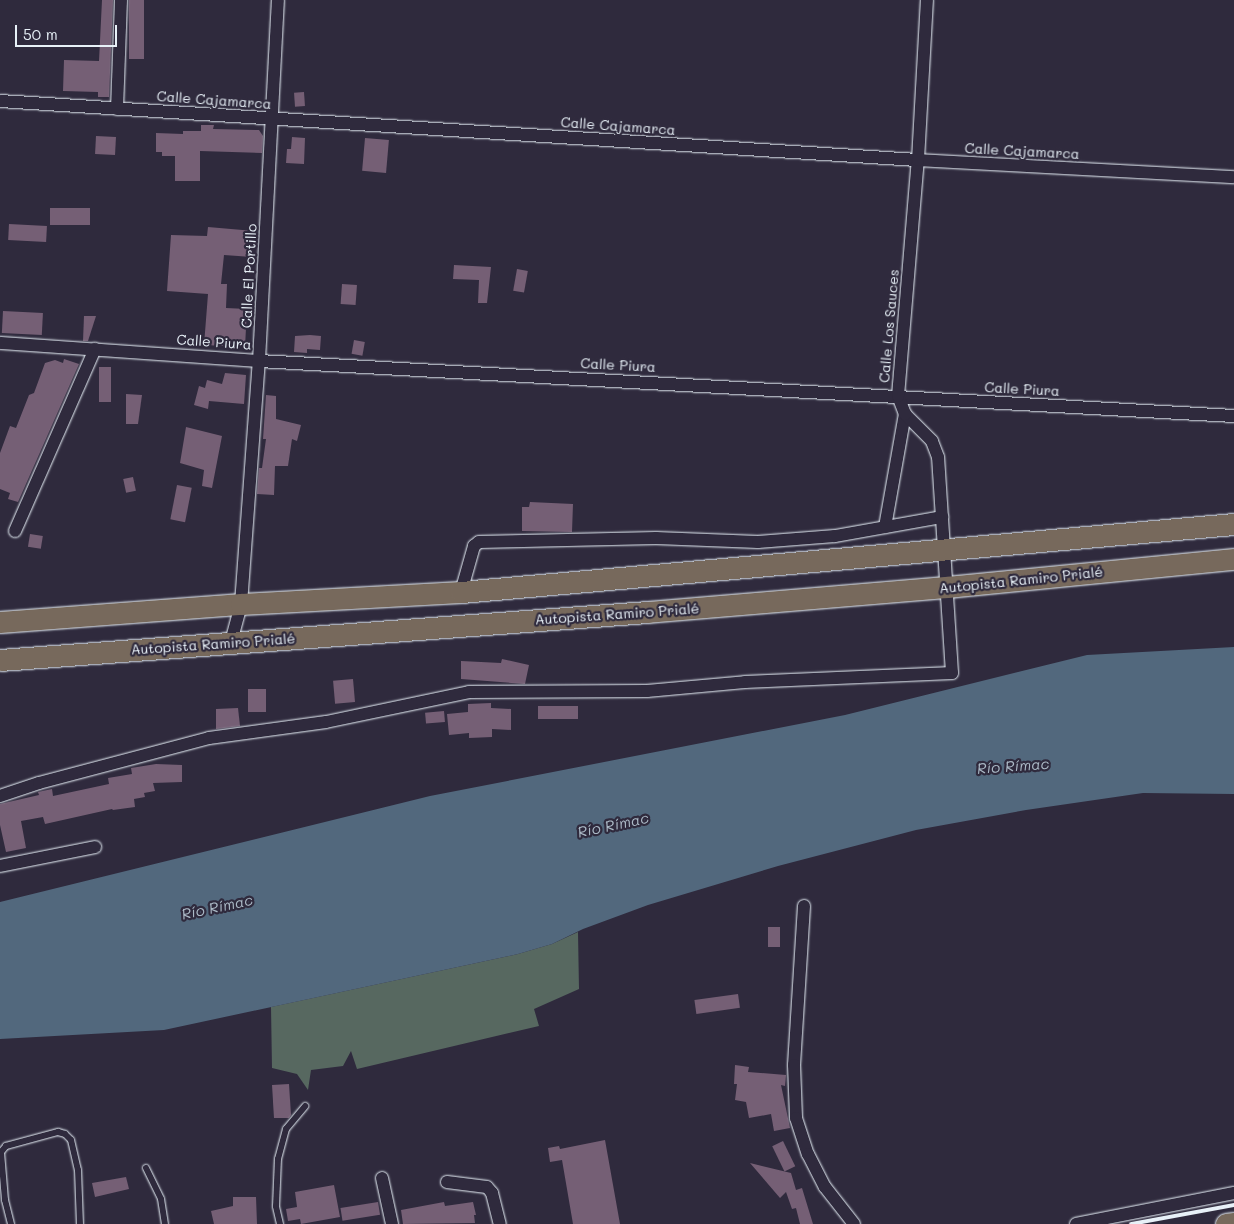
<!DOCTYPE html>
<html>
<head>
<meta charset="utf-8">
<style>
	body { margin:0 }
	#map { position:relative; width:1234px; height:1224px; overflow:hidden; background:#2f2a3d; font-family:Mali,sans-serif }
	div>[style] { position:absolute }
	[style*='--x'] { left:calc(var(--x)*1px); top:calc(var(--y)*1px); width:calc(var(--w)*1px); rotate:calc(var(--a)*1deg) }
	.green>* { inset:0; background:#576860 }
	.water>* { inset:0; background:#52687d }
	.building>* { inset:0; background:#755f75; transform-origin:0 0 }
	.roads { filter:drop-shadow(0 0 1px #e8f1f8) drop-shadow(0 0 1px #e8f1f8) }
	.lane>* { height:6px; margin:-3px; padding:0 3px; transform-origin:3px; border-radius:3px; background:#2f2a3d }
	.street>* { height:12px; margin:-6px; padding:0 6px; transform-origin:6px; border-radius:6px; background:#2f2a3d }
	.highway>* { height:21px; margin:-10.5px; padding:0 10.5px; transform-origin:10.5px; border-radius:10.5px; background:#77695c }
	.rail>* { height:4px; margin:-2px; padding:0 2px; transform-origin:2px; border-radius:2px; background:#e8f1f8 }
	span { translate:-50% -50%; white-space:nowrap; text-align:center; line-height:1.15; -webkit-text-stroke:4.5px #2f2a3d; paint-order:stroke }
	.street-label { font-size:14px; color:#e8f1f8 }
	.water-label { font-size:15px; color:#acbac7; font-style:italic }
	.scale { position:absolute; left:15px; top:25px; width:102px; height:22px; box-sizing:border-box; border:2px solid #e8f1f8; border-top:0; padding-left:6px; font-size:15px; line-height:18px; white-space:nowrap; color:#e8f1f8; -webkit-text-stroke:4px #2f2a3d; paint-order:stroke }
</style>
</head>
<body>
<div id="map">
	<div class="green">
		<i style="clip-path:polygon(578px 932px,579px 989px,534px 1009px,539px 1026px,357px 1069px,351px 1051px,343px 1066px,311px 1070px,308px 1090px,297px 1074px,272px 1068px,271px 1007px,518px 954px,552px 944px)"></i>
	</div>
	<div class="water">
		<i style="clip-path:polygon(1234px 647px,1234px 794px,1143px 793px,1026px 810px,916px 830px,778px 866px,648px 905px,583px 929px,552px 944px,518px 954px,164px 1030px,0 1039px,0 902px,430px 796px,845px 715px,1087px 655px)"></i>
	</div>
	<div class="building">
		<i style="clip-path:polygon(102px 0,113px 0,109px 97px,98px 97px,98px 92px,63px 91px,64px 60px,99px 61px)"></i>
		<i style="left:129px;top:0;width:15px;height:59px"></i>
		<i style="left:304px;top:92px;width:14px;height:10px;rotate:86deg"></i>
		<i style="clip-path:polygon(201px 125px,214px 125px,213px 129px,259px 130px,263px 136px,262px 153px,200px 151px,200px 181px,175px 181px,175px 156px,162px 156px,162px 152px,156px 152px,156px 133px,183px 134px,183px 131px,201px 131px)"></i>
		<i style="left:96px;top:136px;width:20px;height:18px;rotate:3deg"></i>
		<i style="clip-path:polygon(292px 137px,305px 138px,304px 164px,286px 163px,287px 149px,291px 149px)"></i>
		<i style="left:365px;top:138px;width:24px;height:33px;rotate:5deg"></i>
		<i style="left:50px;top:208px;width:40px;height:17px"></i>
		<i style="left:9px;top:224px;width:38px;height:16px;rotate:3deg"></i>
		<i style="clip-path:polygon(208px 227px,254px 231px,252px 257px,224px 255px,221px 284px,227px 284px,226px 308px,247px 309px,245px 347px,204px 345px,208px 294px,167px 291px,171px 235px,207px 236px)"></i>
		<i style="clip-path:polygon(454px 265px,491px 267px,487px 303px,478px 303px,479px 280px,453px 279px)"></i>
		<i style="left:517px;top:269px;width:11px;height:22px;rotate:10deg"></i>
		<i style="left:342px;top:284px;width:15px;height:20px;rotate:4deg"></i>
		<i style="left:3px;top:311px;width:40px;height:22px;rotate:3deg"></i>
		<i style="clip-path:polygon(84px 316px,96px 316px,88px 341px,83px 341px)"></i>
		<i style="clip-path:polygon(310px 335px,321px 336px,320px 350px,307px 349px,307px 353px,294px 352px,295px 336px)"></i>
		<i style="left:354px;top:340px;width:11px;height:14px;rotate:10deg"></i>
		<i style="clip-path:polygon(64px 359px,79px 364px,18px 502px,8px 499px,10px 493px,0 489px,0 453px,10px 426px,16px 428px,29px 395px,34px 393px,45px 363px,55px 360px,63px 363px)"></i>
		<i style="left:99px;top:367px;width:12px;height:35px"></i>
		<i style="clip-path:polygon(225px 373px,246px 375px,244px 404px,209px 401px,208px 409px,194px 405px,199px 386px,205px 388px,207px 380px,222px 384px)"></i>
		<i style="clip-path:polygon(126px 394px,142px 395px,138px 424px,126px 424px)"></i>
		<i style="clip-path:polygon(266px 395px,276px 396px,276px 419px,301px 425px,297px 441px,292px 439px,288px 466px,275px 466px,274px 495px,257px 494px,259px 468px,262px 468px,266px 439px,263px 439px)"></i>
		<i style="clip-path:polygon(186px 427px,222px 436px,212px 488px,202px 486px,204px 470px,180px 463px)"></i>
		<i style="left:133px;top:477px;width:14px;height:10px;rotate:78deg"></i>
		<i style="left:177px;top:485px;width:15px;height:35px;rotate:11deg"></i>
		<i style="clip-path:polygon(530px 502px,573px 504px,572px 532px,522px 531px,522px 507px,529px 507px)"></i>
		<i style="left:30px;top:534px;width:13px;height:13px;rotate:9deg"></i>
		<i style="clip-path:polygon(502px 659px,529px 665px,525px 684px,461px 679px,461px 661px,501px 663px)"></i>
		<i style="left:353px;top:679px;width:23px;height:20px;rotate:85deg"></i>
		<i style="left:248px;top:689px;width:18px;height:23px"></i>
		<i style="clip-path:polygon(491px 703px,491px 708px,511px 709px,511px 730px,492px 729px,492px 737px,469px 738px,469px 733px,449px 735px,447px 714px,468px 712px,468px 704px)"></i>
		<i style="left:578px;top:706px;width:13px;height:40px;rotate:90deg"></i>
		<i style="clip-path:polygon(238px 708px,240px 726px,216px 729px,216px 709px)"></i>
		<i style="left:444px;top:711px;width:11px;height:19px;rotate:85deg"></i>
		<i style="clip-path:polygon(156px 764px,182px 765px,182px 782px,153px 783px,155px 791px,144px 793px,145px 797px,134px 799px,135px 807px,113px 810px,112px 809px,45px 824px,43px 817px,21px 821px,26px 848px,6px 852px,0 825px,0 804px,39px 795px,38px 792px,52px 789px,53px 796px,109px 784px,108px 778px,132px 774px,131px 768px)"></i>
		<i style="left:768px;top:927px;width:12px;height:20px"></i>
		<i style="left:738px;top:994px;width:14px;height:44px;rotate:82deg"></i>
		<i style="clip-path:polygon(735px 1065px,749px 1067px,748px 1072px,786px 1075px,785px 1086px,781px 1085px,790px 1128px,774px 1131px,771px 1114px,749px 1118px,746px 1102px,735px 1100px,737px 1084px,734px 1084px)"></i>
		<i style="clip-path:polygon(289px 1084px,291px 1115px,289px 1118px,274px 1118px,272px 1085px)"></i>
		<i style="clip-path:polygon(605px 1140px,620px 1224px,573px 1224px,562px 1160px,550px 1162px,548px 1148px,559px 1146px,560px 1149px)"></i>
		<i style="left:783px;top:1141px;width:28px;height:12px;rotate:64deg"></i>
		<i style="clip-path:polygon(750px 1163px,791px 1173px,796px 1190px,802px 1188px,813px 1224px,800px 1224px,796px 1208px,792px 1209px,786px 1192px,780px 1198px)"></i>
		<i style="clip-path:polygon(126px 1177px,129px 1189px,95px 1197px,92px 1183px)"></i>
		<i style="clip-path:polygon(334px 1185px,340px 1217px,301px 1224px,300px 1219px,288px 1221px,286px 1209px,297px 1207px,295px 1192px)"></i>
		<i style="clip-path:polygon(233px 1197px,256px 1197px,257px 1224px,214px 1224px,211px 1211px,233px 1206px)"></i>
		<i style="left:378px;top:1202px;width:13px;height:38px;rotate:81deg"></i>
		<i style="clip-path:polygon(444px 1202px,445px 1206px,473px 1202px,476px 1215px,474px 1215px,475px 1223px,403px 1224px,401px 1210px)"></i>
	</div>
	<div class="roads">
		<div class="lane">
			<i style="--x:146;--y:1168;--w:34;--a:64"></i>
			<i style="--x:161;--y:1199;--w:25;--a:81"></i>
			<i style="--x:11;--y:1224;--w:25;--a:-104"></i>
			<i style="--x:5;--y:1200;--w:48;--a:-94.8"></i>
			<i style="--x:1;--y:1152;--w:8;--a:-50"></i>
			<i style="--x:6;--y:1146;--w:54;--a:-15.1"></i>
			<i style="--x:58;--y:1132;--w:7;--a:16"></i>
			<i style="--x:65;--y:1134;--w:8;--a:45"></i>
			<i style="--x:71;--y:1140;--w:31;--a:77"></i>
			<i style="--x:78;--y:1170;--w:54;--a:87.9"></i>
			<i style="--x:280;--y:1224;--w:18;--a:-103"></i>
			<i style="--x:276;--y:1206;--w:47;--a:-87.6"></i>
			<i style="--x:278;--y:1159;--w:31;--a:-75"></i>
			<i style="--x:286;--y:1129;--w:30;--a:-50"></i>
		</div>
		<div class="street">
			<i style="--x:0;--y:101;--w:920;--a:3.68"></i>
			<i style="--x:918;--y:160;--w:316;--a:3.1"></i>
			<i style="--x:117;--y:109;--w:109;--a:-87.9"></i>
			<i style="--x:0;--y:343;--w:260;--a:4"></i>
			<i style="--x:259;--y:361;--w:977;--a:3.23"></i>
			<i style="--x:885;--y:527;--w:115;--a:-80"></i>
			<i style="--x:15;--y:531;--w:199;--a:-66.3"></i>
			<i style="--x:461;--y:592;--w:48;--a:-74.2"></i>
			<i style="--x:474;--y:546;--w:6;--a:-39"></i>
			<i style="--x:479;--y:542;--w:177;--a:-1.3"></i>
			<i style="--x:656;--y:538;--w:102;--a:2.2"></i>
			<i style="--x:758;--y:542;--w:77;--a:-4.5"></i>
			<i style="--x:835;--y:536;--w:109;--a:-10.1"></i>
			<i style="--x:231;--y:642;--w:39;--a:-75"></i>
			<i style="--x:241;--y:604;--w:244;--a:-85.8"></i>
			<i style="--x:259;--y:361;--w:361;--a:-87"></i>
			<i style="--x:0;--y:796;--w:41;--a:-18.4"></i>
			<i style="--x:39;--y:783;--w:176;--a:-14.8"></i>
			<i style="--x:209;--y:738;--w:118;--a:-7.8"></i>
			<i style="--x:326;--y:722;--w:146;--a:-11.8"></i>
			<i style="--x:469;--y:692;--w:178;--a:-0.3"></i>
			<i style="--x:647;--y:691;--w:98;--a:-5.2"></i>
			<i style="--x:745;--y:682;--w:207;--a:-2.5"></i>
			<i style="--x:952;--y:673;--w:216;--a:-93.7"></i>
			<i style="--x:938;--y:457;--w:17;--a:-111"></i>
			<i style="--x:932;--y:441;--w:38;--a:-135"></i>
			<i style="--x:905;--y:414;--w:19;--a:-111"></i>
			<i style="--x:898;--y:396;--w:237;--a:-85.2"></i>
			<i style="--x:918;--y:160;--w:160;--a:-86.8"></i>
			<i style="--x:0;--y:866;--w:97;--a:-11.3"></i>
			<i style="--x:804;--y:906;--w:159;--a:93.6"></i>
			<i style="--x:794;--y:1065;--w:53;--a:87.8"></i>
			<i style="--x:796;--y:1118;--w:38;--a:72"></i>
			<i style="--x:808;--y:1154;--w:37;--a:63"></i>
			<i style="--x:825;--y:1187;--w:47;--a:51.9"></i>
			<i style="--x:382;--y:1178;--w:47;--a:77.7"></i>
			<i style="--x:447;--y:1182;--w:40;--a:7.1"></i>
			<i style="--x:487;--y:1187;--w:8;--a:50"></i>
			<i style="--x:492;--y:1193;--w:32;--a:76"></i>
			<i style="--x:1076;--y:1224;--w:161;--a:-11.1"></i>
		</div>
		<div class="highway">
			<i style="--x:0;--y:622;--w:242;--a:-4.3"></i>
			<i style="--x:241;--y:604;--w:220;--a:-3.1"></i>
			<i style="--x:461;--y:592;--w:776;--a:-5.03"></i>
			<i style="--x:0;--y:660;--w:649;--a:-4.24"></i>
			<i style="--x:647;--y:612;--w:301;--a:-4.8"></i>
			<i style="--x:947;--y:587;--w:288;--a:-5.6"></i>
			<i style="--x:1226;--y:1224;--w:8;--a:-7"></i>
		</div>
	</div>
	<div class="rail">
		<i style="--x:1131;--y:1224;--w:105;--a:-10.5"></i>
	</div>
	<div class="street-label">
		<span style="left:214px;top:100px;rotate:4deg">Calle Cajamarca</span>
		<span style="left:618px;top:126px;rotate:4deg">Calle Cajamarca</span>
		<span style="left:1022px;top:151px;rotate:3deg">Calle Cajamarca</span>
		<span style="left:249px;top:276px;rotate:-87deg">Calle El Portillo</span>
		<span style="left:889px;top:326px;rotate:-85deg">Calle Los Sauces</span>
		<span style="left:214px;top:342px;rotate:4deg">Calle Piura</span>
		<span style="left:618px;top:365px;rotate:3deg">Calle Piura</span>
		<span style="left:1022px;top:389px;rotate:3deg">Calle Piura</span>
		<span style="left:1021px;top:580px;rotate:-6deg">Autopista Ramiro Prialé</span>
		<span style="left:617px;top:614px;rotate:-4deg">Autopista Ramiro Prialé</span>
		<span style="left:213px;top:644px;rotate:-4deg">Autopista Ramiro Prialé</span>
	</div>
	<div class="water-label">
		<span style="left:1013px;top:766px;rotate:-4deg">Río Rímac</span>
		<span style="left:613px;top:825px;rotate:-12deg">Río Rímac</span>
		<span style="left:217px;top:907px;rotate:-12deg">Río Rímac</span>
	</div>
	<div class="scale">50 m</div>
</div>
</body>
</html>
